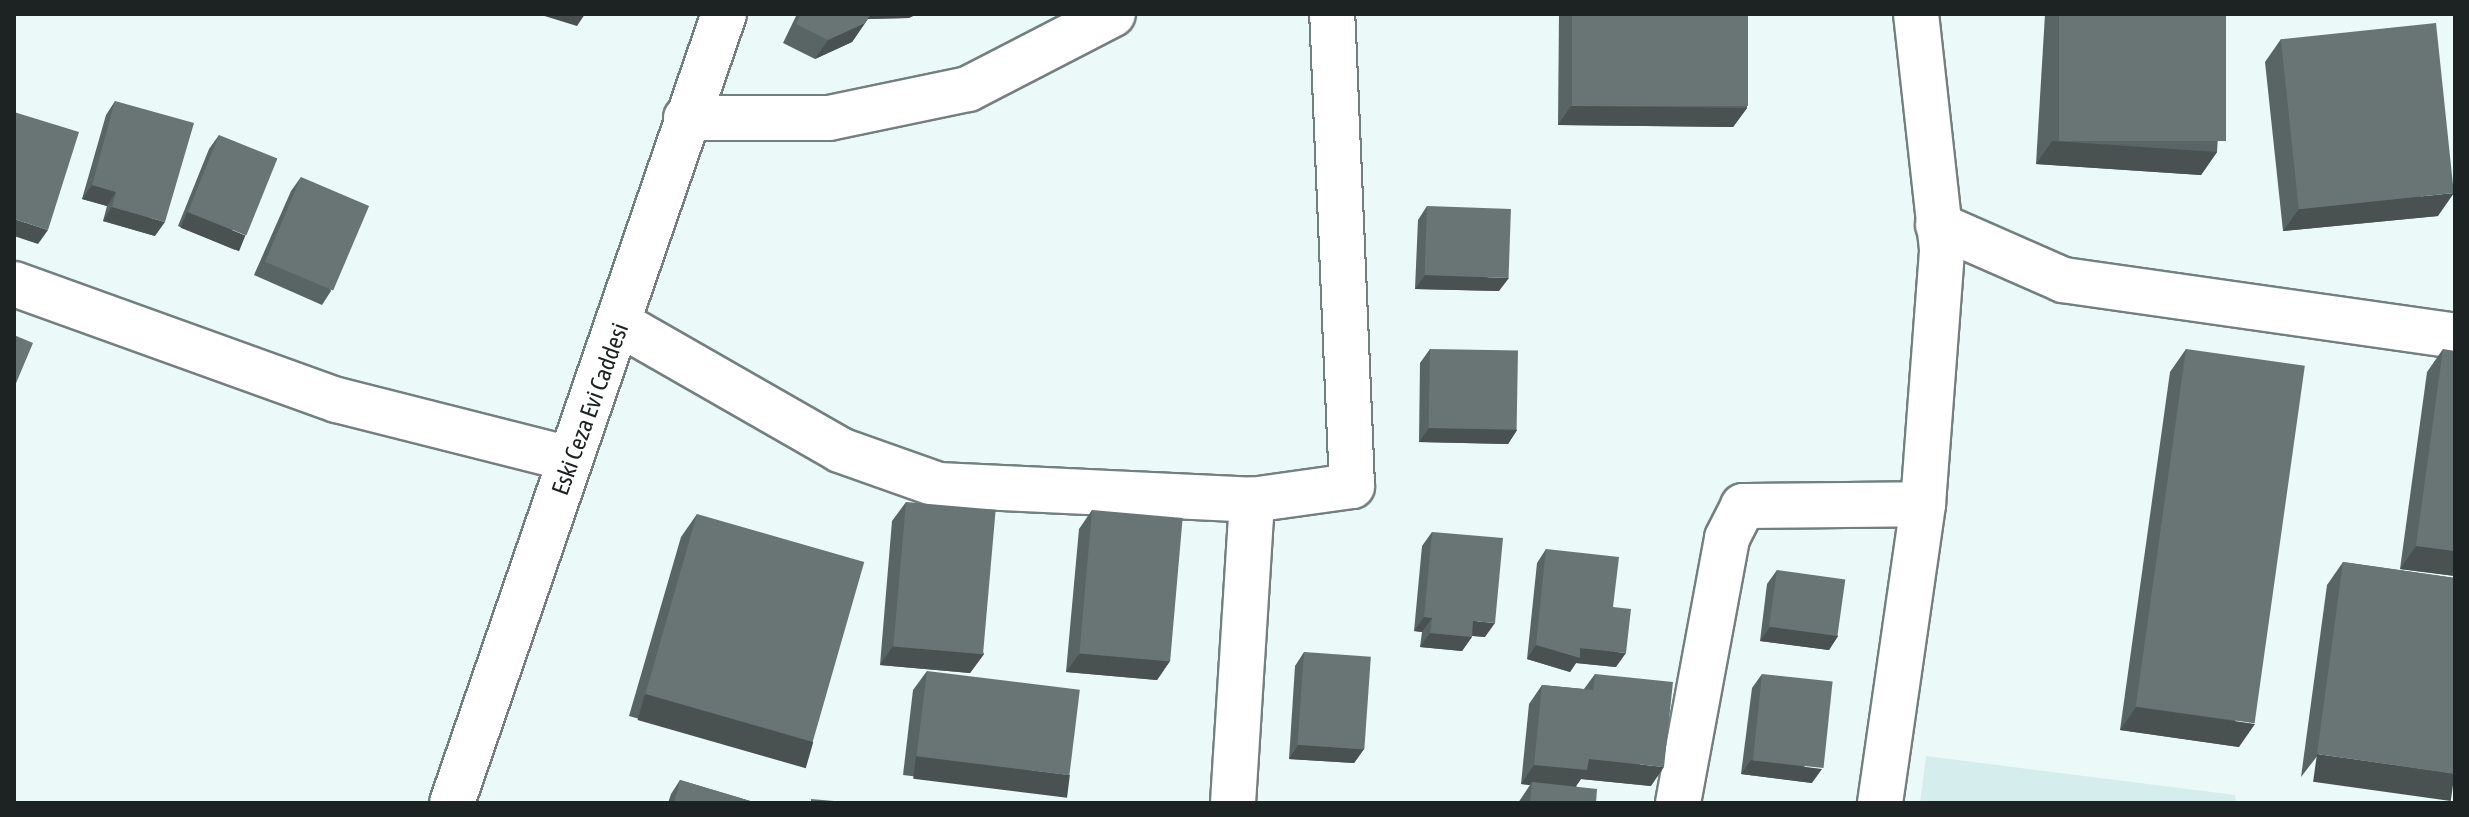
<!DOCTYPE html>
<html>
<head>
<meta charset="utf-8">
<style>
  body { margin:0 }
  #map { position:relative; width:2469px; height:817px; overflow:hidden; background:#ebf9f9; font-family:"Asap Condensed",sans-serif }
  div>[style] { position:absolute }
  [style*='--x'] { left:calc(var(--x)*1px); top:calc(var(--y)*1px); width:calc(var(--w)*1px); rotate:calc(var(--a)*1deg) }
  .built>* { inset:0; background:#d5edec }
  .roads { filter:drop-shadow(2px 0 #73807f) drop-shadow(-2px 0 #73807f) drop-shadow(0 2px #73807f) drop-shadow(0 -2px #73807f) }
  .minor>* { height:44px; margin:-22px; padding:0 22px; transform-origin:22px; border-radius:22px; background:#fff }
  .wall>* { inset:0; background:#596564 }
  .shaded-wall>* { inset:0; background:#495251; transform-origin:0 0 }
  .building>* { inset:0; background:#687574; transform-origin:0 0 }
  span { translate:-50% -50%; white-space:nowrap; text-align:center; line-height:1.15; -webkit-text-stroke:7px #fff; paint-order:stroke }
  .street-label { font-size:24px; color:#1d2222 }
  .frame { position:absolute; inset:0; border:16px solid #1d2222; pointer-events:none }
</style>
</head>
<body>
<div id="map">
  <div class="built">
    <i style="clip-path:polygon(1926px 756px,2235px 795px,2236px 803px,1920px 803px)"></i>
  </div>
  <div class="roads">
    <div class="minor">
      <i style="--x:686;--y:118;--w:143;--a:0"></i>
      <i style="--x:829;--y:118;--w:142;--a:-11.8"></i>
      <i style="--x:968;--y:89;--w:163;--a:-27.3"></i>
      <i style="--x:1938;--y:225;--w:137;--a:23.7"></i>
      <i style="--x:2063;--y:280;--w:396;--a:8.1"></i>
      <i style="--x:14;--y:284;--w:343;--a:19.8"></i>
      <i style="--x:337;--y:400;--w:240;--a:14.2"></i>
      <i style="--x:622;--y:325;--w:251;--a:29.8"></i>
      <i style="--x:840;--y:450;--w:105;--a:19.5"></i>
      <i style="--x:939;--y:485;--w:313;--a:2.7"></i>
      <i style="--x:452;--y:803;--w:835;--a:-70.98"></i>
      <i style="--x:1233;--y:803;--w:304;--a:-86.4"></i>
      <i style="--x:1252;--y:500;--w:101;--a:-8"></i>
      <i style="--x:1352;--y:486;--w:472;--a:-92.4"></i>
      <i style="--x:1678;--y:803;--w:269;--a:-79.5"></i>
      <i style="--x:1727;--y:538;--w:36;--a:-63"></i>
      <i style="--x:1743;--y:506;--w:180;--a:-0.6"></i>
      <i style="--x:1880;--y:803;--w:302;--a:-81.8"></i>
      <i style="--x:1923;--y:504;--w:256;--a:-85.7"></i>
      <i style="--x:1942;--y:249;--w:236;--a:-96.3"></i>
    </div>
  </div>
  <div class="wall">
    <i style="clip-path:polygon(797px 14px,917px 14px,909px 18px,868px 19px,852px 42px,815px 59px,783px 43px)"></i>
    <i style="clip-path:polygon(1559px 14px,1748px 14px,1747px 108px,1733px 127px,1558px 125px)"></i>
    <i style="clip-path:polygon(2045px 14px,2226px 14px,2217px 152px,2201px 175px,2036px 164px)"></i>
    <i style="clip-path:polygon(2281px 39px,2438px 216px,2283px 231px,2265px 62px)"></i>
    <i style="clip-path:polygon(115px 101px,155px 236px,103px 221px,107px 206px,82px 199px,106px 115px)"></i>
    <i style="clip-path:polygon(219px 135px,235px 250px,178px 226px,209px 149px)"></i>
    <i style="clip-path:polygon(301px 177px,331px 291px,322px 305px,254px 275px,291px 191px)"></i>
    <i style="clip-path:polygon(1427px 206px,1499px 291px,1415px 289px,1418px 220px)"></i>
    <i style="clip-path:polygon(1430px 349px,1517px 430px,1508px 444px,1419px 442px,1420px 363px)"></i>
    <i style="clip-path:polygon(2186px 349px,2239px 747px,2120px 730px,2170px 372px)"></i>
    <i style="clip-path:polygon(2443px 349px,2455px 576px,2400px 569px,2427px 372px)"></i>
    <i style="clip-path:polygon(906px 502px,984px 654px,970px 673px,880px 665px,892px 521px)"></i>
    <i style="clip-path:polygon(1092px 510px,1170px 661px,1157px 680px,1066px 672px,1079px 529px)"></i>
    <i style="clip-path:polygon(697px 514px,813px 742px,797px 764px,629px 716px,681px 537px)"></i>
    <i style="clip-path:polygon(1432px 532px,1485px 637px,1472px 636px,1462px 651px,1420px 647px,1422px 632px,1414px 631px,1422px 546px)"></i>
    <i style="clip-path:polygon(1546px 549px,1613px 607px,1616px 667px,1576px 663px,1570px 672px,1527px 659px,1537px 563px)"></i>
    <i style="clip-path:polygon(2343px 562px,2455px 578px,2301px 777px,2327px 585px)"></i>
    <i style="clip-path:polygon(1777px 570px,1838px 636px,1829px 650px,1760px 641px,1767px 584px)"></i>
    <i style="clip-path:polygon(1304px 652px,1364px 749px,1354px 763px,1289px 759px,1295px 666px)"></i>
    <i style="clip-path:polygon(927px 671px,1057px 794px,903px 775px,913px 690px)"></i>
    <i style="clip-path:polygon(1595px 674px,1651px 786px,1581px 779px,1576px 786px,1596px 803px,1518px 803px,1530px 785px,1521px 784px,1529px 704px,1542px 685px,1584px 689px)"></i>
    <i style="clip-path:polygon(1762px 674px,1812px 783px,1741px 774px,1752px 688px)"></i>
    <i style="clip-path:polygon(680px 780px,757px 803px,668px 803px,671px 794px)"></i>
  </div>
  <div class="shaded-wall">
    <i style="clip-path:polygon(538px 14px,585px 14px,577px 26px)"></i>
    <i style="clip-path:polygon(869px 14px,917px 14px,909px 18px,865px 19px)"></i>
    <i style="clip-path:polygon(865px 23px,852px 42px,815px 59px,828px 40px)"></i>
    <i style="clip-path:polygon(1571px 106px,1747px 108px,1733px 127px,1558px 125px)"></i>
    <i style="clip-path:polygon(2052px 141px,2217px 152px,2201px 175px,2036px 164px)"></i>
    <i style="clip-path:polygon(92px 185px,116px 192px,107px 206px,82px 199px)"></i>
    <i style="clip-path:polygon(2454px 193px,2438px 216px,2283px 231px,2299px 209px)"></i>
    <i style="clip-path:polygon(112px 207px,165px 222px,155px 236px,103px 221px)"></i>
    <i style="left:187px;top:212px;width:63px;height:17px;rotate:22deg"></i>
    <i style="clip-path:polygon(14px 219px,48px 230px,38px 244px,14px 236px)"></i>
    <i style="clip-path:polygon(1425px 275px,1509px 278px,1499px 291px,1415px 289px)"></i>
    <i style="clip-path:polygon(1429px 428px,1517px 430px,1508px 444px,1419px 442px)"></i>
    <i style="clip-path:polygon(2416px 546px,2455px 551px,2455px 576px,2400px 569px)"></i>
    <i style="clip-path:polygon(1424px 617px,1432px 618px,1422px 632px,1414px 631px)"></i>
    <i style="clip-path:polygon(1473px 621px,1495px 623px,1485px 637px,1463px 635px)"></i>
    <i style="clip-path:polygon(1770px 627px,1838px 636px,1829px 650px,1760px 641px)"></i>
    <i style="clip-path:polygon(1430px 633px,1472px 637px,1462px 651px,1420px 647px)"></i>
    <i style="clip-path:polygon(1536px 645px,1580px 648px,1626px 653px,1616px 667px,1576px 663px,1570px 672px,1527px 659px)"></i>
    <i style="clip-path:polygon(893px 646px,984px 654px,970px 673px,880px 665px)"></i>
    <i style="clip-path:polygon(1080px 653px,1170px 661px,1157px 680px,1066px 672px)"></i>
    <i style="left:645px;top:694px;width:175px;height:27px;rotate:16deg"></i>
    <i style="clip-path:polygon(2136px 707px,2255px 724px,2239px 747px,2120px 730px)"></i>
    <i style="clip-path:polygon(1298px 745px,1364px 749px,1354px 763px,1289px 759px)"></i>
    <i style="left:2317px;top:754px;width:139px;height:28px;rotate:8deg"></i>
    <i style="left:916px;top:756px;width:155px;height:23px;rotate:7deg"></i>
    <i style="clip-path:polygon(1589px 759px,1664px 767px,1651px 786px,1581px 779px,1574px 789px,1532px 782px,1530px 785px,1521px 784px,1534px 765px)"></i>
    <i style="clip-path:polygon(1751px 760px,1822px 769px,1812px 783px,1741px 774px)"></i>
  </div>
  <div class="building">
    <i style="clip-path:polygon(801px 14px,871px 14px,865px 23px,828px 40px,796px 24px)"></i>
    <i style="left:1572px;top:14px;width:176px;height:92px"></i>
    <i style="left:2059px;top:14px;width:167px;height:127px"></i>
    <i style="left:2436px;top:23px;width:171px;height:156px;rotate:84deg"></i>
    <i style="clip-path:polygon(115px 101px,194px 123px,165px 222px,112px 207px,116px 192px,92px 185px)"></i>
    <i style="clip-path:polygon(14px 112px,79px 132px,48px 230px,14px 219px)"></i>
    <i style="left:219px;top:135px;width:63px;height:83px;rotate:22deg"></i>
    <i style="left:301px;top:177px;width:74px;height:92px;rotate:23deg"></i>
    <i style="left:1427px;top:206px;width:84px;height:69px;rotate:2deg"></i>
    <i style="clip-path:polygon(14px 335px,33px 343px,14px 388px)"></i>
    <i style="left:1430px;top:349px;width:88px;height:79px;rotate:1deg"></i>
    <i style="left:2186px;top:349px;width:120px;height:361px;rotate:8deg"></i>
    <i style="clip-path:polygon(2443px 349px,2455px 351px,2455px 551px,2416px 546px)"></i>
    <i style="left:906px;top:502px;width:90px;height:145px;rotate:5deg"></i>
    <i style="left:1092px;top:510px;width:91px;height:144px;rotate:5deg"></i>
    <i style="left:697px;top:514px;width:174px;height:187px;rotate:16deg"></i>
    <i style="clip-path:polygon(1432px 532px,1503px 538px,1495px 623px,1473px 621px,1472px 637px,1430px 633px,1432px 618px,1424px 617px)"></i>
    <i style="clip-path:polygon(1546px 549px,1619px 557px,1613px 607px,1631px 609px,1626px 653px,1580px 648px,1580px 658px,1536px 645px)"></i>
    <i style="clip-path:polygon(2343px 562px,2455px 578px,2455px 774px,2317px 754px)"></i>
    <i style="left:1777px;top:570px;width:69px;height:57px;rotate:8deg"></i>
    <i style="left:1304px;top:652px;width:67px;height:93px;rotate:4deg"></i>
    <i style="left:927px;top:671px;width:154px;height:86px;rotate:7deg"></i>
    <i style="clip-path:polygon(1595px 674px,1673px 682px,1664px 767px,1589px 759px,1587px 770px,1534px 765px,1542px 685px,1593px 690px)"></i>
    <i style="left:1762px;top:674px;width:71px;height:87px;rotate:6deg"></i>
    <i style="clip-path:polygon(680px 780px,757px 803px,674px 803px)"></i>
    <i style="clip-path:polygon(1532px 782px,1597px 789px,1596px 803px,1530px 803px)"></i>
    <i style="clip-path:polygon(811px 799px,857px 803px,811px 803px)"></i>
  </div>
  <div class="street-label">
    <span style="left:590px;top:409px;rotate:-70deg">Eski Ceza Evi Caddesi</span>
  </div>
  <div class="frame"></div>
</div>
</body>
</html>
